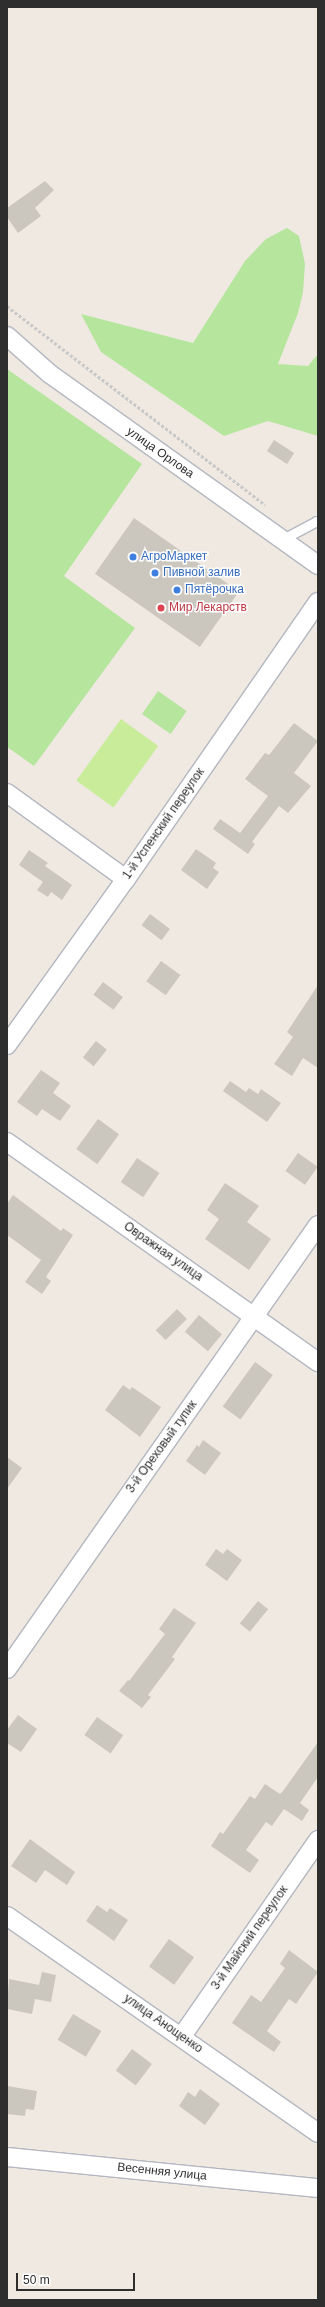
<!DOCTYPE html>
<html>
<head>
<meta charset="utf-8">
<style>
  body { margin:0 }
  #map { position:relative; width:325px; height:2307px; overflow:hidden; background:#efe9e1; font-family:Arial,sans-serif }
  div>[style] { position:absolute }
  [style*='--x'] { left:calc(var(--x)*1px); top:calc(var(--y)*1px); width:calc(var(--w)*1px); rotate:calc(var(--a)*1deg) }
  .green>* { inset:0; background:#b6e59e; transform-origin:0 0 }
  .pitch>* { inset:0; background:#c9ec9a; transform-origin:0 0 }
  .building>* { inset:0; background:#cbc7bf; transform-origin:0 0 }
  .path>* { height:2.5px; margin-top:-1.25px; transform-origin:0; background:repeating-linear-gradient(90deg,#c9c9c9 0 3px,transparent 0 5px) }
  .roads { filter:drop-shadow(1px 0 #b4b7c1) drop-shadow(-1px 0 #b4b7c1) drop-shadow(0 1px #b4b7c1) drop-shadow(0 -1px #b4b7c1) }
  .lane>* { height:9px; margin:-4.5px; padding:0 4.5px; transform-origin:4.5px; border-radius:4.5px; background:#fff }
  .street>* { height:18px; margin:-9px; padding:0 9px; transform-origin:9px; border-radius:9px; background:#fff }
  .dots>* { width:11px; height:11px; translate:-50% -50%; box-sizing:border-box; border:2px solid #fff; border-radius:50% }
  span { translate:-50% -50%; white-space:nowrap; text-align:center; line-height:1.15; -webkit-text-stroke:3px #fff; paint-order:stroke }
  .street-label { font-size:12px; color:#2e2e2e }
  .shop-label { font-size:12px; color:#366cbe }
  .left { translate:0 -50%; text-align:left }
  .health-label { font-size:12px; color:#be3a42 }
  .frame { position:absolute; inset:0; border:8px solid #2e2e2e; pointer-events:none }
  .scale { position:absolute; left:16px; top:2273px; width:119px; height:18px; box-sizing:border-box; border:2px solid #2e2e2e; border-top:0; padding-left:5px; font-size:12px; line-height:14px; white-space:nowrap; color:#2e2e2e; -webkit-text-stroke:3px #fff; paint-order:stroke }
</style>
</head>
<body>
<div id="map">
  <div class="green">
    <i style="clip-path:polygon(287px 228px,299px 236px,305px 264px,303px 292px,298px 313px,278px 364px,308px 366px,318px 354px,318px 436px,268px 421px,224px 436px,101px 352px,81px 314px,193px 343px,245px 261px,266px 239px)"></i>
    <i style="clip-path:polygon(7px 369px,142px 464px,64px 576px,135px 628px,34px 766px,7px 747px)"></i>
    <i style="left:158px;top:691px;width:35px;height:28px;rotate:35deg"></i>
  </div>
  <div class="pitch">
    <i style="left:121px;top:719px;width:46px;height:76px;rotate:36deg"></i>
  </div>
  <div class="building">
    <i style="clip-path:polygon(45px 181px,54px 190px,35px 208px,41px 216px,18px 233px,7px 217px,7px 208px)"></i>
    <i style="left:274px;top:440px;width:24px;height:13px;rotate:33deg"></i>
    <i style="left:134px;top:518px;width:128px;height:68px;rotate:35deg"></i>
    <i style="clip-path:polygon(294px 723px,318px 741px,294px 773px,311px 786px,288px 813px,279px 806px,252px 842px,255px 844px,248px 854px,213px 829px,220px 819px,240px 833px,268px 796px,245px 779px,265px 753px,269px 755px)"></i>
    <i style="clip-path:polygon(196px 849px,216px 863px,213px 868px,219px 872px,207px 889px,181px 870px)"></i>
    <i style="clip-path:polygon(29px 850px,48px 863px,45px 866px,72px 885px,62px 900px,51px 892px,48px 897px,37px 890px,43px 882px,19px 865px)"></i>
    <i style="left:150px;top:914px;width:25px;height:14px;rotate:37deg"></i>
    <i style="left:161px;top:961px;width:24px;height:25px;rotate:36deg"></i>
    <i style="left:103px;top:982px;width:25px;height:16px;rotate:37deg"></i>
    <i style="clip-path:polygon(318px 985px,318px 1068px,303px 1058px,292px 1076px,274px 1064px,293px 1037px,287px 1032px)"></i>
    <i style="left:96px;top:1041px;width:14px;height:21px;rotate:39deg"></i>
    <i style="clip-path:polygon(41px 1070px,60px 1083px,53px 1093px,71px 1106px,60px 1121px,42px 1109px,37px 1116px,17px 1102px)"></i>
    <i style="clip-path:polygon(230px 1081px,246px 1092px,249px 1088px,258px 1094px,261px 1089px,281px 1103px,267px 1122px,223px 1091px)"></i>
    <i style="left:98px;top:1119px;width:26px;height:37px;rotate:36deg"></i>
    <i style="left:298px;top:1153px;width:24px;height:22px;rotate:35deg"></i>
    <i style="left:137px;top:1158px;width:27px;height:29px;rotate:34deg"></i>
    <i style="clip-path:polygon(225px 1183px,259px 1206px,247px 1222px,271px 1239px,249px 1270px,205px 1239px,219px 1219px,207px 1210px)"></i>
    <i style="clip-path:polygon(13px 1195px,61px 1231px,63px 1228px,73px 1235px,46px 1277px,51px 1281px,42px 1294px,25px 1282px,41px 1260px,7px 1235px,7px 1204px)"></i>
    <i style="left:177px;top:1309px;width:14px;height:30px;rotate:45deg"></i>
    <i style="left:199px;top:1315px;width:30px;height:22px;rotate:40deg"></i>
    <i style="left:255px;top:1362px;width:22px;height:55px;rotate:36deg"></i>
    <i style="clip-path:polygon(123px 1385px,130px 1390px,132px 1387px,161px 1407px,140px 1437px,105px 1410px)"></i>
    <i style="clip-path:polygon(203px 1440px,221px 1453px,205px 1475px,186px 1461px,197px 1445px,199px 1447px)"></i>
    <i style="clip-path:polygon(7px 1457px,22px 1468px,7px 1489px)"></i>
    <i style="clip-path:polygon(216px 1549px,223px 1554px,227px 1549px,242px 1560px,227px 1581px,205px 1565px)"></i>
    <i style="left:258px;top:1601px;width:13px;height:29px;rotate:39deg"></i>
    <i style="clip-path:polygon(174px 1608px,196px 1623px,172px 1657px,175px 1659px,148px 1695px,151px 1697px,142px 1708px,119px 1691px,128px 1680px,129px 1681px,165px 1634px,159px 1629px)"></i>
    <i style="clip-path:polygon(18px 1715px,37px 1729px,21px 1752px,7px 1743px,7px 1730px)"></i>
    <i style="left:97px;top:1717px;width:32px;height:22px;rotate:35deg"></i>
    <i style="clip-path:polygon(318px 1742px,318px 1777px,300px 1803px,309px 1810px,302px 1821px,284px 1809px,272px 1826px,266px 1822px,246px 1850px,259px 1860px,250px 1873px,211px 1846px,220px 1832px,223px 1834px,250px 1796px,255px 1799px,265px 1784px,280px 1794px,283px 1791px)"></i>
    <i style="clip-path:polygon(30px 1839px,75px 1872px,67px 1885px,45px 1870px,36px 1883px,11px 1866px)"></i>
    <i style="clip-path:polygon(97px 1905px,107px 1912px,110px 1908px,128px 1920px,114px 1941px,86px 1921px)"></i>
    <i style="left:169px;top:1939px;width:31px;height:34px;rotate:36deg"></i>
    <i style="clip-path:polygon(289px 1950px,318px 1972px,296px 2004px,289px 1999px,267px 2031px,281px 2042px,274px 2052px,232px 2023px,251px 1995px,261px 2002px,285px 1968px,280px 1964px)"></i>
    <i style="clip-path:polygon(42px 1972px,56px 1975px,51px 2002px,35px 1999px,32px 2014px,7px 2009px,9px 1979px,39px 1985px)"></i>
    <i style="left:73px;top:2014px;width:33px;height:30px;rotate:31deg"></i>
    <i style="left:132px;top:2049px;width:25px;height:27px;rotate:37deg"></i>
    <i style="clip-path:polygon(7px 2086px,37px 2091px,34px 2110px,26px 2109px,25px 2116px,7px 2114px)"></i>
    <i style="clip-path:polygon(200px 2089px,220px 2104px,205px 2125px,179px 2106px,188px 2092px,195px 2097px)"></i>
  </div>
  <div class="path">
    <i style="--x:7;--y:306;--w:326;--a:37.6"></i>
  </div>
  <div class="roads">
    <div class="lane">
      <i style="--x:281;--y:540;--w:40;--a:-28"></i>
      <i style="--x:316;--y:521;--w:2;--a:27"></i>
    </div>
    <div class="street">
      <i style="--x:7;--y:336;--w:57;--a:41.5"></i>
      <i style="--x:50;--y:374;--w:329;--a:35.5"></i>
      <i style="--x:7;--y:793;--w:147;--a:35.9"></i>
      <i style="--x:7;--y:1045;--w:204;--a:-54.4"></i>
      <i style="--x:126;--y:879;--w:337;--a:-55.3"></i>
      <i style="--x:7;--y:1142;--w:381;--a:35.3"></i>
      <i style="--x:7;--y:1669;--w:542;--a:-54.99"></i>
      <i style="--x:7;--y:1916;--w:379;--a:34.9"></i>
      <i style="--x:182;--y:2036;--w:239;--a:-55.2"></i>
      <i style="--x:7;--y:2157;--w:313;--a:5.7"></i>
    </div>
  </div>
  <div class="dots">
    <i style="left:133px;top:557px;background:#3f7fe0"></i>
    <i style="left:155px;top:573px;background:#3f7fe0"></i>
    <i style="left:177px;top:590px;background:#3f7fe0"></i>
    <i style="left:161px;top:608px;background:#e0444e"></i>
  </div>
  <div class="street-label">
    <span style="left:160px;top:453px;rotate:35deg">улица Орлова</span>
    <span style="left:164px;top:824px;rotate:-55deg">1-й Успенский переулок</span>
    <span style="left:163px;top:1252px;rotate:35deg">Овражная улица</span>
    <span style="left:162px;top:1447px;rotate:-54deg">3-й Ореховый тупик</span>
    <span style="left:250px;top:1938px;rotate:-55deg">3-й Майский переулок</span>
    <span style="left:163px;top:2024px;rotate:35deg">улица Анощенко</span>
    <span style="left:162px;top:2172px;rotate:6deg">Весенняя улица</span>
  </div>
  <div class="shop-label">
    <span class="left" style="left:141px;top:557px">АгроМаркет</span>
    <span class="left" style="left:163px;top:573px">Пивной залив</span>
    <span class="left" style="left:185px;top:590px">Пятёрочка</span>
  </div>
  <div class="health-label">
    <span class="left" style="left:169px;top:608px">Мир Лекарств</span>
  </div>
  <div class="frame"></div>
  <div class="scale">50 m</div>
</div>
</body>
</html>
